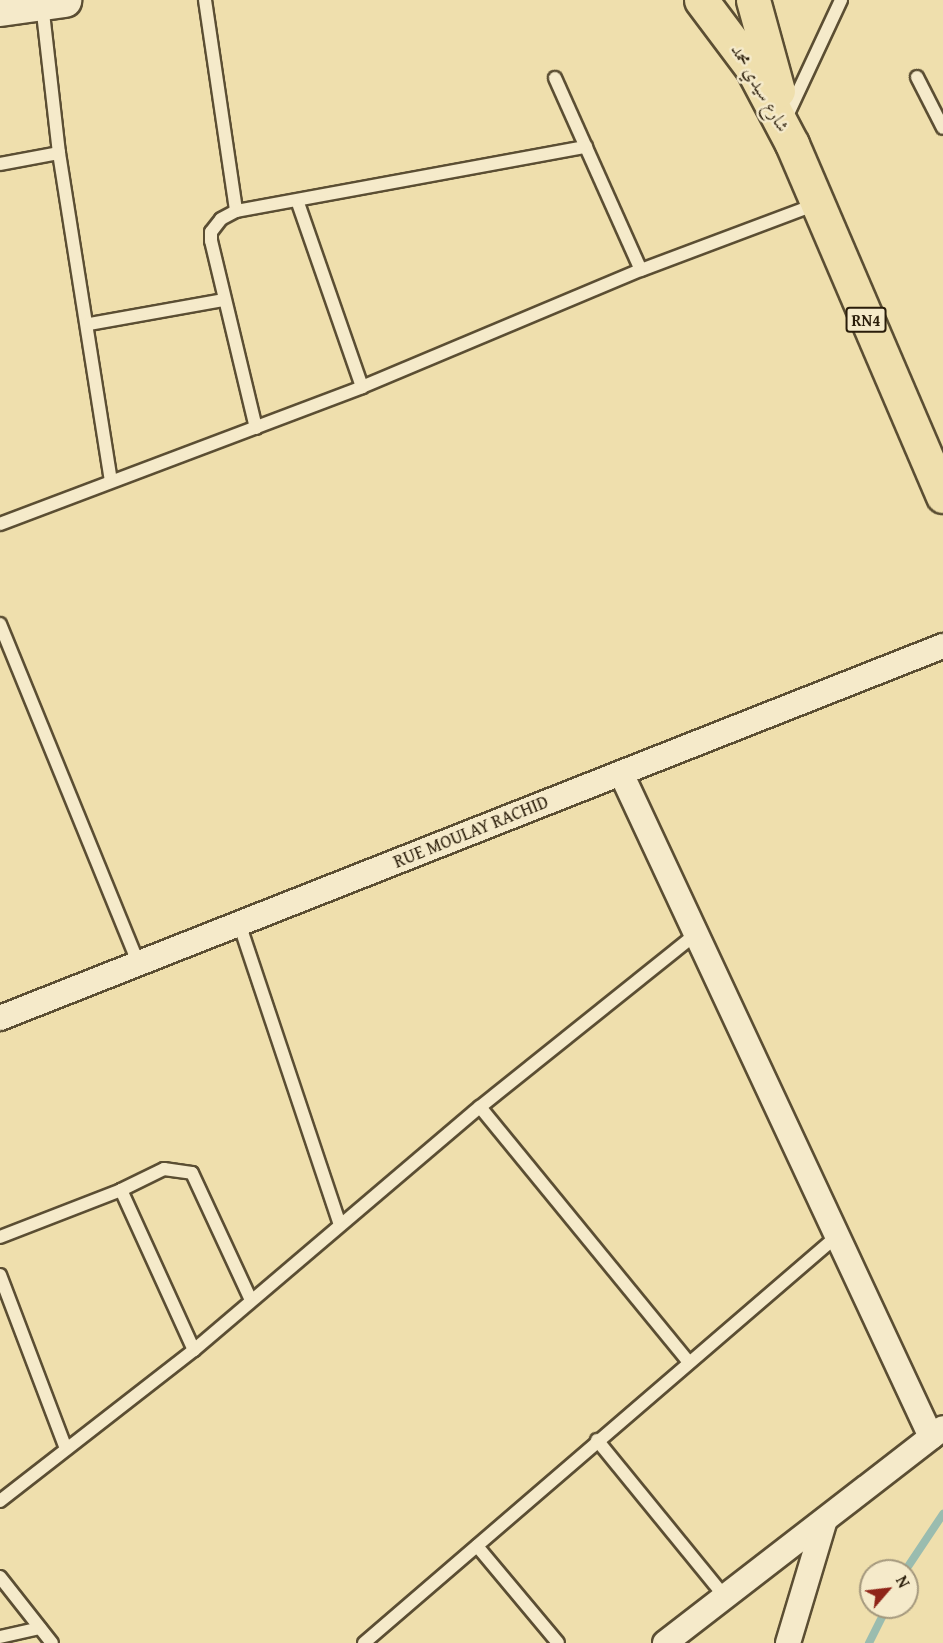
<!DOCTYPE html>
<html>
<head>
<meta charset="utf-8">
<style>
  body { margin:0 }
  #map { position:relative; width:943px; height:1643px; overflow:hidden; background:#efdfad; font-family:"Gentium Book Plus",Amiri,serif }
  div>[style] { position:absolute }
  [style*='--x'] { left:calc(var(--x)*1px); top:calc(var(--y)*1px); width:calc(var(--w)*1px); rotate:calc(var(--a)*1deg) }
  .stream>* { height:8px; margin:-4px; padding:0 4px; transform-origin:4px; border-radius:4px; background:#9abcaf }
  .roads { filter:drop-shadow(2px 0 #5b4e33) drop-shadow(-2px 0 #5b4e33) drop-shadow(0 2px #5b4e33) drop-shadow(0 -2px #5b4e33) }
  .lane>* { height:12px; margin:-6px; padding:0 6px; transform-origin:6px; border-radius:6px; background:#f5eaca }
  .street>* { height:24px; margin:-12px; padding:0 12px; transform-origin:12px; border-radius:12px; background:#f5eaca }
  .secondary>* { height:33px; margin:-16.5px; padding:0 16.5px; transform-origin:16.5px; border-radius:16.5px; background:#f5eaca }
  .primary>* { height:33px; margin:-16.5px; padding:0 16.5px; transform-origin:16.5px; border-radius:16.5px; background:#efdfad }
  span { translate:-50% -50%; white-space:nowrap; text-align:center; line-height:1.15; -webkit-text-stroke:5px #f5eaca; paint-order:stroke }
  .shield-label span { padding:2px 4px; background:#f5eaca; border:2px solid; border-radius:4px; -webkit-text-stroke-width:0 }
  .shield-label { font-size:16px; color:#2a1d0a; font-weight:700 }
  .street-label { font-size:18px; color:#2a1d0a }
  .north { position:absolute; left:859px; top:1559px; width:60px; height:60px; box-sizing:border-box; background:#f5eaca; border:2px solid #a4987d; border-radius:50%; rotate:62deg; font-size:16px; font-weight:700; line-height:24px; text-align:center; color:#2a1d0a }
  .north::after { content:''; display:block; margin:auto; width:21px; height:27px; background:#8f2418; clip-path:polygon(50% 0,100% 100%,50% 72%,0 100%) }
</style>
</head>
<body>
<div id="map">
  <div class="stream">
    <i style="--x:905;--y:1571;--w:69;--a:-56.3"></i>
    <i style="--x:869;--y:1643;--w:40;--a:-63.4"></i>
  </div>
  <div class="roads">
    <div class="lane">
      <i style="--x:205;--y:0;--w:213;--a:81.6"></i>
      <i style="--x:42;--y:4;--w:150;--a:83.5"></i>
      <i style="--x:59;--y:153;--w:332;--a:81"></i>
      <i style="--x:917;--y:77;--w:57;--a:63"></i>
      <i style="--x:555;--y:78;--w:210;--a:65.9"></i>
      <i style="--x:786;--y:118;--w:130;--a:-65"></i>
      <i style="--x:0;--y:164;--w:60;--a:-10.6"></i>
      <i style="--x:298;--y:203;--w:195;--a:70.8"></i>
      <i style="--x:89;--y:324;--w:137;--a:-10.1"></i>
      <i style="--x:256;--y:428;--w:192;--a:-103.5"></i>
      <i style="--x:211;--y:241;--w:9;--a:-90"></i>
      <i style="--x:211;--y:232;--w:16;--a:-52"></i>
      <i style="--x:221;--y:219;--w:17;--a:-28"></i>
      <i style="--x:236;--y:211;--w:356;--a:-10.4"></i>
      <i style="--x:0;--y:524;--w:387;--a:-20.7"></i>
      <i style="--x:362;--y:387;--w:303;--a:-22.8"></i>
      <i style="--x:641;--y:270;--w:188;--a:-20.6"></i>
      <i style="--x:0;--y:624;--w:366;--a:67.8"></i>
      <i style="--x:239;--y:923;--w:317;--a:71.5"></i>
      <i style="--x:480;--y:1107;--w:328;--a:50.7"></i>
      <i style="--x:121;--y:1190;--w:48;--a:-26"></i>
      <i style="--x:164;--y:1169;--w:28;--a:8"></i>
      <i style="--x:192;--y:1173;--w:140;--a:65.1"></i>
      <i style="--x:0;--y:1237;--w:130;--a:-21.2"></i>
      <i style="--x:121;--y:1190;--w:176;--a:65.5"></i>
      <i style="--x:0;--y:1275;--w:186;--a:69.2"></i>
      <i style="--x:597;--y:1440;--w:204;--a:50.8"></i>
      <i style="--x:0;--y:1501;--w:246;--a:-37.9"></i>
      <i style="--x:194;--y:1350;--w:375;--a:-40.4"></i>
      <i style="--x:480;--y:1107;--w:277;--a:-38.7"></i>
      <i style="--x:477;--y:1546;--w:126;--a:50.1"></i>
      <i style="--x:0;--y:1577;--w:84;--a:51.8"></i>
      <i style="--x:0;--y:1637;--w:41;--a:-12.7"></i>
      <i style="--x:364;--y:1643;--w:624;--a:-40.71"></i>
    </div>
    <div class="street">
      <i style="--x:621;--y:773;--w:733;--a:64.97"></i>
      <i style="--x:0;--y:1018;--w:1014;--a:-21.53"></i>
      <i style="--x:665;--y:1643;--w:351;--a:-37.7"></i>
      <i style="--x:788;--y:1643;--w:128;--a:-73.3"></i>
    </div>
    <div class="secondary">
      <i style="--x:0;--y:9;--w:65;--a:-8"></i>
    </div>
    <div class="primary">
      <i style="--x:701;--y:0;--w:85;--a:53.1"></i>
      <i style="--x:752;--y:68;--w:86;--a:62.2"></i>
      <i style="--x:792;--y:144;--w:383;--a:66.8"></i>
      <i style="--x:753;--y:0;--w:94;--a:74.6"></i>
    </div>
  </div>
  <div class="shield-label">
    <span style="left:866px;top:320px">RN4</span>
  </div>
  <div class="street-label">
    <span style="left:760px;top:88px;rotate:60deg">شارع سيدي محمد</span>
    <span style="left:471px;top:832px;rotate:-22deg">RUE MOULAY RACHID</span>
  </div>
  <div class="north">N</div>
</div>
</body>
</html>
